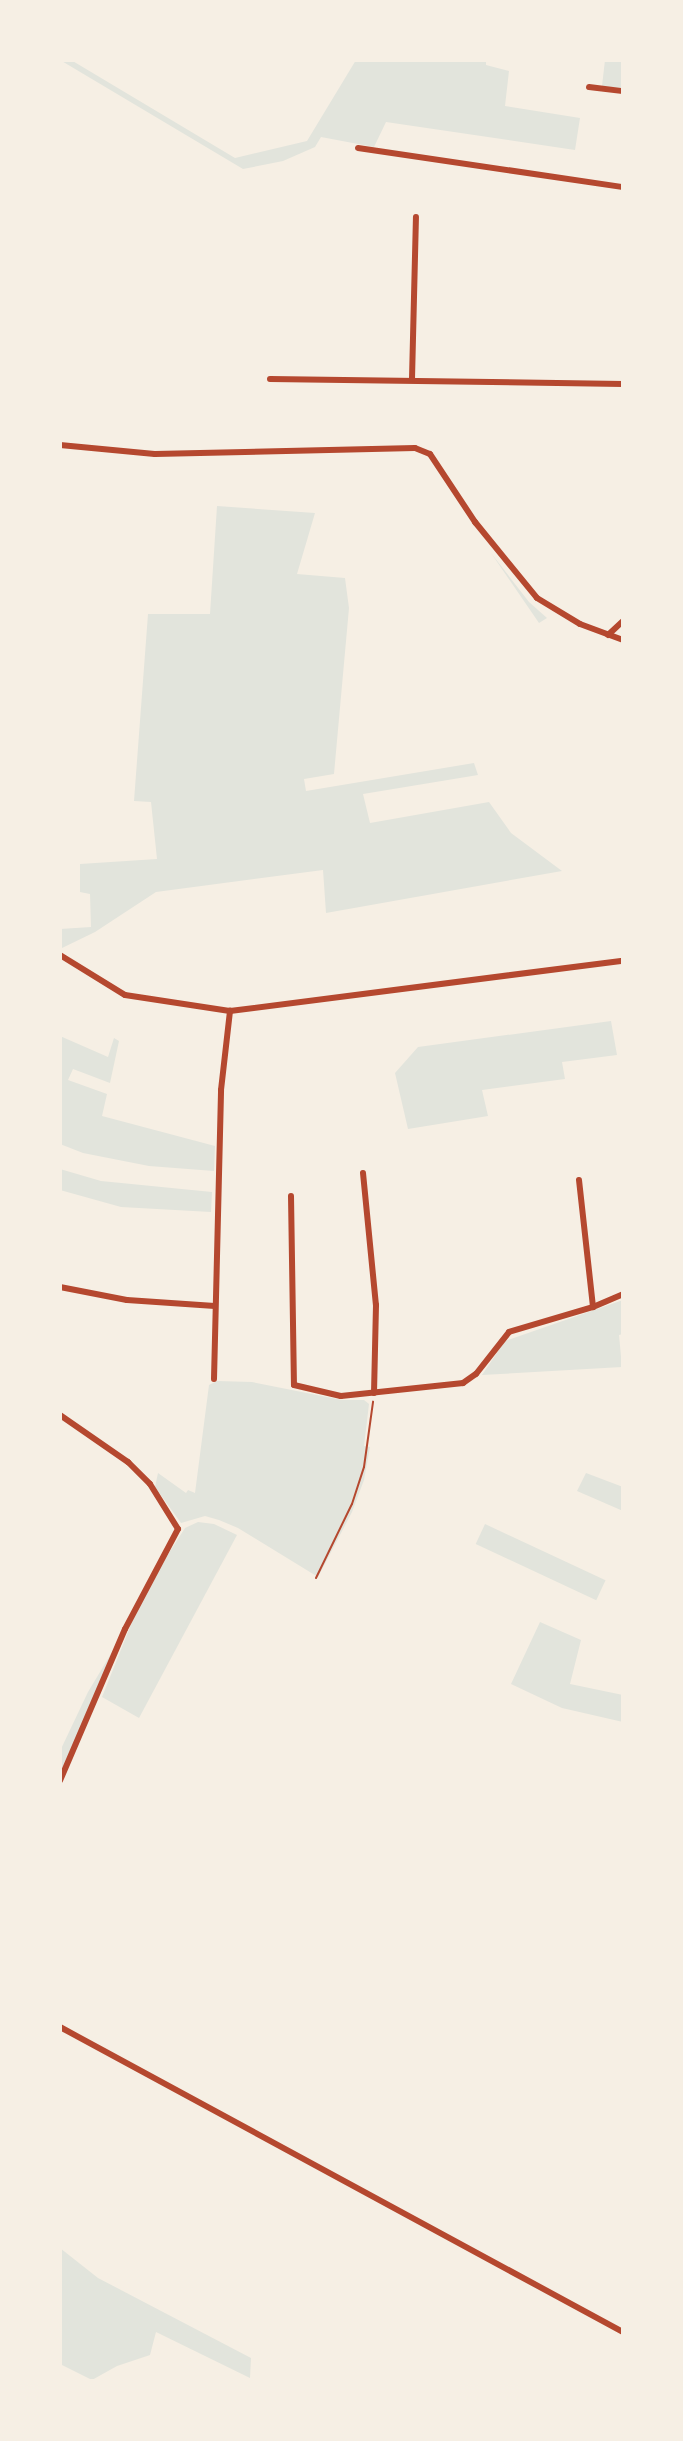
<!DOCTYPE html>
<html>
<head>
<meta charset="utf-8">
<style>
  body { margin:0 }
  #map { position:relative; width:683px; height:2441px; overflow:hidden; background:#f6efe4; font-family:Inter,sans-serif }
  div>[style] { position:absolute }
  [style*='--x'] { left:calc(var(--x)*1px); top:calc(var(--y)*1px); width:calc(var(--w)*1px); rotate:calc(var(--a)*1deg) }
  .green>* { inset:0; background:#e2e4dc; transform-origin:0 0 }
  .path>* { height:2px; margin:-1px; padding:0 1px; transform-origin:1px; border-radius:1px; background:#b5482f }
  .minor>* { height:6px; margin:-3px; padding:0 3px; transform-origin:3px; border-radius:3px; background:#b5482f }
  span { translate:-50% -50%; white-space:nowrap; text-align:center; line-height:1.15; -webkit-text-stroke:8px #f6efe4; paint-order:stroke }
  .frame { position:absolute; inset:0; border:62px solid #f6efe4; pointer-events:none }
</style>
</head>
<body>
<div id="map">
  <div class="green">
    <i style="clip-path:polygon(60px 60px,71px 60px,235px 158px,307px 141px,356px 60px,486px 60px,486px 65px,509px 71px,505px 106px,580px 118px,575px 150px,386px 122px,374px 147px,321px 137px,315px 147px,283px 161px,243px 169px)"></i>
    <i style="clip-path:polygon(605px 60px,623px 60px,623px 89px,602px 86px)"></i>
    <i style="clip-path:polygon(217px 506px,315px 513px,297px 574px,345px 578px,349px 608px,334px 774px,304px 779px,306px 791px,474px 763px,478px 775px,363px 794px,370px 823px,489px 802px,511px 833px,562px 871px,326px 913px,323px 870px,156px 892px,95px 932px,60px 949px,60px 929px,91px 927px,90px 894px,80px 892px,80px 864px,157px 859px,151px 802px,134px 801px,148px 614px,210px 614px)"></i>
    <i style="clip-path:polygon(491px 553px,529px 602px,547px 618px,539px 623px)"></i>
    <i style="clip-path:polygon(611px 1021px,617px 1055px,562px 1062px,565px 1079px,482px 1090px,488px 1116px,408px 1129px,395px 1073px,418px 1047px)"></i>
    <i style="clip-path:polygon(60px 1036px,108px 1057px,114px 1038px,119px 1041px,110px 1083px,73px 1069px,68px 1080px,107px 1094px,102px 1116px,215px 1146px,214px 1171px,149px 1166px,83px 1153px,60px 1144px)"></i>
    <i style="clip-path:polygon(60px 1169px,101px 1181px,212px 1192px,211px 1212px,121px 1207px,60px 1190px)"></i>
    <i style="clip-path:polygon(623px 1300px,623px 1334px,619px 1335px,622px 1367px,482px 1375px,505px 1341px)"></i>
    <i style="clip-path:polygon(217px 1381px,252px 1382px,342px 1400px,364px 1400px,369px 1404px,364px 1446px,370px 1447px,364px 1480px,352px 1512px,318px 1577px,238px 1528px,219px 1520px,205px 1516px,181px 1523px,155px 1487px,158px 1473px,186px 1493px,188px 1490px,195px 1493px,209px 1385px)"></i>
    <i style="clip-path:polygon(586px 1473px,623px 1487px,623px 1511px,577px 1491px)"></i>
    <i style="clip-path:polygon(198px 1522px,214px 1524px,237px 1535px,139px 1718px,102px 1697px,134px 1617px,158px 1570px,185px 1528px)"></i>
    <i style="left:485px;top:1524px;width:133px;height:22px;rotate:25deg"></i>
    <i style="clip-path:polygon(540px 1622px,581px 1640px,570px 1684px,623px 1695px,623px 1722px,562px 1708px,511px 1684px)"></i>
    <i style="clip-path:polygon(118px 1642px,60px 1774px,60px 1751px,88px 1692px)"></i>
    <i style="clip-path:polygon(60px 2248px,98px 2278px,251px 2358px,250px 2378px,156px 2332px,150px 2355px,117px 2366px,92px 2380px,60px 2364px)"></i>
  </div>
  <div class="path">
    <i style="--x:316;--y:1578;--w:82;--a:-64.1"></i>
    <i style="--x:352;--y:1504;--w:39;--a:-72"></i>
    <i style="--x:364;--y:1467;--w:66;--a:-82.1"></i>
  </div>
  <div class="minor">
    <i style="--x:589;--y:87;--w:34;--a:7"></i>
    <i style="--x:358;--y:148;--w:268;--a:8.4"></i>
    <i style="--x:270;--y:379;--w:353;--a:0.8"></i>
    <i style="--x:412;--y:379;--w:162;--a:-88.6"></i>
    <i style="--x:60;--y:445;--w:95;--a:5.4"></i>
    <i style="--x:155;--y:454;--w:260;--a:-1.3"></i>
    <i style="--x:415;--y:448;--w:16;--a:22"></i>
    <i style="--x:430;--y:454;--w:82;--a:56.5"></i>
    <i style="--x:475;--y:522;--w:98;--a:50.8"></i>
    <i style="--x:537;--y:598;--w:50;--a:31.2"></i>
    <i style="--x:580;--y:624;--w:46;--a:20.4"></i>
    <i style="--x:608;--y:635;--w:21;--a:-43"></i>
    <i style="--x:60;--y:955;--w:76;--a:31.6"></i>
    <i style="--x:125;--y:995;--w:106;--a:8.7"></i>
    <i style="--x:230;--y:1011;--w:396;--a:-7.3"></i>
    <i style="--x:363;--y:1173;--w:133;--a:84.4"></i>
    <i style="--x:376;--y:1305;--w:88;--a:91.3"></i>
    <i style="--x:579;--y:1180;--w:128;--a:83.7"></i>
    <i style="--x:291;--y:1196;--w:189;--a:89.1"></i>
    <i style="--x:294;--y:1385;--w:48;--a:13.2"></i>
    <i style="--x:341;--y:1396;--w:123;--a:-6.1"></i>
    <i style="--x:463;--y:1383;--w:16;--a:-35"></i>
    <i style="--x:476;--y:1374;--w:53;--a:-51.8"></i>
    <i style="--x:509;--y:1332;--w:88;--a:-16.6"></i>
    <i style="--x:593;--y:1307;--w:33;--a:-23"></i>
    <i style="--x:60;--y:1287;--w:68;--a:11"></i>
    <i style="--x:127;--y:1300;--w:88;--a:3.9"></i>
    <i style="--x:214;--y:1379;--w:289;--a:-88.6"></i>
    <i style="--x:221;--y:1090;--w:80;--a:-83.5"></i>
    <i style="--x:60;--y:1415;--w:83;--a:34.7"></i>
    <i style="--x:128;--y:1462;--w:31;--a:45"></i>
    <i style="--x:150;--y:1484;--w:53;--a:58.1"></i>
    <i style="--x:178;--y:1529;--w:113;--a:117.9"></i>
    <i style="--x:125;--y:1629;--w:165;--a:113.2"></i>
    <i style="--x:60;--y:2027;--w:640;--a:28.45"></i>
  </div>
  <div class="frame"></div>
</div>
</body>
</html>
